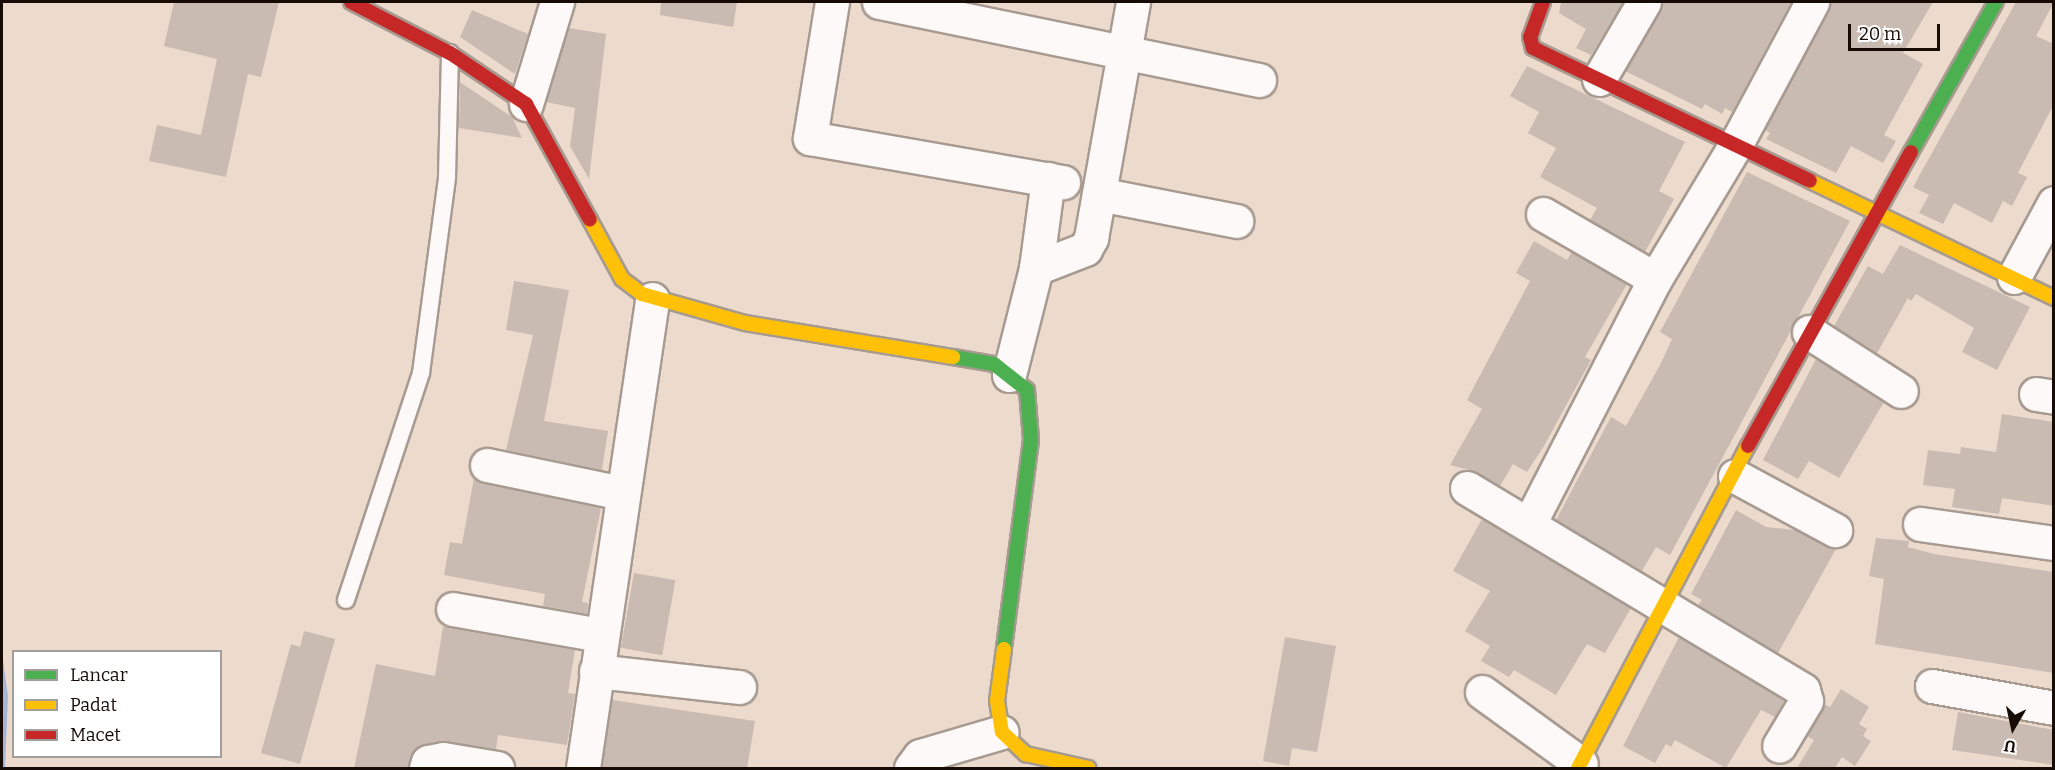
<!DOCTYPE html>
<html>
<head>
<meta charset="utf-8">
<style>
  body { margin:0 }
  #map { position:relative; width:2055px; height:770px; overflow:hidden; background:#ecdacd; font-family:Bitter,serif }
  div>[style] { position:absolute }
  [style*='--x'] { left:calc(var(--x)*1px); top:calc(var(--y)*1px); width:calc(var(--w)*1px); rotate:calc(var(--a)*1deg) }
  .water>* { inset:0; background:#a6b5d5 }
  .building>* { inset:0; background:#c9bbb1; transform-origin:0 0 }
  .roads { filter:drop-shadow(2px 0 #a79a90) drop-shadow(-2px 0 #a79a90) drop-shadow(0 2px #a79a90) drop-shadow(0 -2px #a79a90) }
  .lane>* { height:16px; margin:-8px; padding:0 8px; transform-origin:8px; border-radius:8px; background:#fcf9f8 }
  .street>* { height:33px; margin:-16.5px; padding:0 16.5px; transform-origin:16.5px; border-radius:16.5px; background:#fcf9f8 }
  .fast>* { height:14px; margin:-7px; padding:0 7px; transform-origin:7px; border-radius:7px; background:#4caf50 }
  .slow>* { height:14px; margin:-7px; padding:0 7px; transform-origin:7px; border-radius:7px; background:#ffc107 }
  .jam>* { height:14px; margin:-7px; padding:0 7px; transform-origin:7px; border-radius:7px; background:#c62828 }
  span { translate:-50% -50%; white-space:nowrap; text-align:center; line-height:1.15; -webkit-text-stroke:4.5px #fff; paint-order:stroke }
  .frame { position:absolute; inset:0; border:3px solid #170c05; pointer-events:none }
  .legend { position:absolute; left:12px; top:650px; width:210px; height:108px; box-sizing:border-box; background:#fff; border:2px solid #a29e9b; margin:0; padding:8px 10px; list-style:none; font-size:18px; color:#170c05 }
  .legend li { display:flex; align-items:center; gap:12px; height:30px }
  .legend b { width:30px; border:2px solid #a29e9b }
  .north { position:absolute; left:1983px; top:698px; width:60px; height:60px; -webkit-text-stroke:4px #fff; paint-order:stroke; rotate:189deg; font-size:16px; font-weight:700; line-height:24px; text-align:center; color:#170c05 }
  .north::after { content:''; display:block; margin:auto; width:21px; height:27px; background:#170c05; clip-path:polygon(50% 0,100% 100%,50% 72%,0 100%) }
  .scale { position:absolute; left:1848px; top:24px; width:92px; height:27px; box-sizing:border-box; border:3px solid #170c05; border-top:0; padding-left:8px; font-size:18px; line-height:21px; white-space:nowrap; color:#170c05; -webkit-text-stroke:4px #fff; paint-order:stroke }
</style>
</head>
<body>
<div id="map">
  <div class="water">
    <i style="clip-path:polygon(2px 653px,8px 696px,5px 768px,2px 768px)"></i>
  </div>
  <div class="building">
    <i style="clip-path:polygon(174px 2px,279px 2px,261px 77px,248px 74px,226px 177px,149px 161px,157px 125px,201px 135px,217px 59px,164px 46px)"></i>
    <i style="clip-path:polygon(661px 2px,737px 2px,733px 27px,660px 15px)"></i>
    <i style="clip-path:polygon(1561px 2px,1623px 2px,1591px 55px,1576px 48px,1586px 29px,1559px 13px)"></i>
    <i style="clip-path:polygon(1663px 2px,1791px 2px,1732px 112px,1725px 108px,1722px 114px,1705px 104px,1702px 109px,1625px 71px)"></i>
    <i style="clip-path:polygon(1831px 2px,1933px 2px,1903px 53px,1923px 64px,1884px 135px,1896px 141px,1883px 163px,1851px 146px,1836px 173px,1766px 139px,1770px 133px,1765px 130px)"></i>
    <i style="clip-path:polygon(2016px 2px,2054px 2px,2036px 36px,2054px 44px,2054px 104px,2018px 173px,2027px 177px,2012px 206px,2003px 201px,1992px 223px,1954px 203px,1943px 224px,1919px 213px,1929px 195px,1913px 187px)"></i>
    <i style="clip-path:polygon(472px 10px,528px 34px,515px 74px,460px 37px)"></i>
    <i style="clip-path:polygon(569px 28px,606px 34px,589px 179px,570px 146px,575px 108px,546px 102px)"></i>
    <i style="clip-path:polygon(1527px 66px,1685px 142px,1659px 191px,1674px 199px,1645px 252px,1590px 220px,1597px 208px,1540px 177px,1556px 148px,1528px 133px,1539px 112px,1510px 96px)"></i>
    <i style="clip-path:polygon(460px 82px,512px 117px,522px 138px,459px 128px)"></i>
    <i style="clip-path:polygon(1747px 172px,1850px 221px,1670px 555px,1656px 547px,1642px 571px,1556px 520px,1611px 417px,1626px 426px,1660px 365px,1672px 339px,1660px 332px)"></i>
    <i style="clip-path:polygon(1534px 241px,1567px 260px,1572px 252px,1627px 284px,1585px 357px,1591px 360px,1544px 446px,1527px 472px,1513px 464px,1500px 486px,1476px 472px,1450px 465px,1482px 409px,1467px 400px,1530px 281px,1516px 273px)"></i>
    <i style="clip-path:polygon(1900px 245px,2030px 307px,1997px 370px,1962px 352px,1974px 328px,1916px 294px,1911px 301px,1908px 298px,1877px 353px,1834px 326px,1868px 266px,1883px 274px)"></i>
    <i style="clip-path:polygon(514px 281px,569px 290px,544px 421px,608px 431px,602px 470px,506px 450px,533px 335px,506px 330px)"></i>
    <i style="clip-path:polygon(1816px 359px,1884px 402px,1839px 478px,1809px 461px,1798px 479px,1763px 460px)"></i>
    <i style="clip-path:polygon(2002px 414px,2054px 422px,2054px 506px,2002px 498px,1999px 514px,1952px 507px,1955px 489px,1923px 485px,1928px 450px,1960px 454px,1961px 447px,1996px 452px)"></i>
    <i style="clip-path:polygon(474px 478px,601px 508px,582px 602px,588px 603px,587px 614px,543px 606px,545px 594px,444px 575px,450px 542px,462px 544px)"></i>
    <i style="clip-path:polygon(1736px 510px,1766px 527px,1796px 530px,1836px 549px,1778px 653px,1698px 605px,1702px 600px,1691px 594px)"></i>
    <i style="clip-path:polygon(1482px 519px,1631px 608px,1605px 653px,1587px 644px,1556px 695px,1514px 670px,1509px 677px,1481px 661px,1490px 646px,1465px 631px,1490px 591px,1453px 571px)"></i>
    <i style="clip-path:polygon(1876px 538px,1909px 541px,1908px 547px,1934px 554px,2054px 572px,2054px 673px,1875px 644px,1884px 579px,1869px 576px)"></i>
    <i style="left:634px;top:573px;width:42px;height:76px;rotate:10deg"></i>
    <i style="clip-path:polygon(443px 627px,575px 650px,568px 693px,575px 694px,567px 745px,498px 735px,496px 749px,440px 741px,416px 748px,408px 768px,354px 768px,376px 664px,435px 676px)"></i>
    <i style="clip-path:polygon(304px 631px,335px 639px,300px 764px,261px 753px,291px 644px,300px 647px)"></i>
    <i style="clip-path:polygon(1285px 637px,1336px 646px,1317px 752px,1292px 748px,1289px 766px,1263px 761px)"></i>
    <i style="clip-path:polygon(1679px 637px,1784px 701px,1775px 717px,1761px 710px,1726px 768px,1675px 740px,1671px 747px,1666px 744px,1655px 763px,1623px 746px)"></i>
    <i style="clip-path:polygon(1841px 689px,1869px 707px,1859px 724px,1867px 729px,1863px 736px,1871px 741px,1855px 766px,1842px 757px,1835px 768px,1797px 768px,1814px 740px,1807px 736px,1824px 704px,1830px 707px)"></i>
    <i style="clip-path:polygon(612px 700px,755px 721px,747px 768px,602px 768px)"></i>
    <i style="clip-path:polygon(1958px 712px,2054px 730px,2054px 765px,1952px 750px)"></i>
  </div>
  <div class="roads">
    <div class="lane">
      <i style="--x:346;--y:600;--w:239;--a:-71.7"></i>
      <i style="--x:421;--y:373;--w:198;--a:-82.4"></i>
      <i style="--x:447;--y:177;--w:124;--a:-88.6"></i>
    </div>
    <div class="street">
      <i style="--x:832;--y:2;--w:138;--a:99.2"></i>
      <i style="--x:810;--y:138;--w:257;--a:9.9"></i>
      <i style="--x:879;--y:2;--w:388;--a:11.6"></i>
      <i style="--x:1599;--y:79;--w:89;--a:-59.7"></i>
      <i style="--x:526;--y:104;--w:107;--a:-73.1"></i>
      <i style="--x:1099;--y:194;--w:140;--a:11.1"></i>
      <i style="--x:1543;--y:214;--w:129;--a:30.1"></i>
      <i style="--x:1036;--y:268;--w:90;--a:-82.3"></i>
      <i style="--x:2014;--y:277;--w:84;--a:-61.6"></i>
      <i style="--x:1809;--y:332;--w:109;--a:32.7"></i>
      <i style="--x:1009;--y:375;--w:110;--a:-75.8"></i>
      <i style="--x:1036;--y:268;--w:53;--a:-21.2"></i>
      <i style="--x:1085;--y:249;--w:13;--a:-61"></i>
      <i style="--x:1091;--y:238;--w:240;--a:-79.9"></i>
      <i style="--x:2036;--y:394;--w:18;--a:9"></i>
      <i style="--x:487;--y:465;--w:138;--a:11.7"></i>
      <i style="--x:1735;--y:476;--w:114;--a:28.4"></i>
      <i style="--x:1467;--y:488;--w:392;--a:31"></i>
      <i style="--x:1803;--y:690;--w:11;--a:75"></i>
      <i style="--x:1806;--y:701;--w:52;--a:121"></i>
      <i style="--x:1529;--y:524;--w:276;--a:-62.8"></i>
      <i style="--x:1655;--y:279;--w:157;--a:-59"></i>
      <i style="--x:1736;--y:144;--w:161;--a:-61.8"></i>
      <i style="--x:1920;--y:524;--w:135;--a:8.1"></i>
      <i style="--x:453;--y:609;--w:149;--a:10"></i>
      <i style="--x:596;--y:671;--w:144;--a:6.4"></i>
      <i style="--x:1932;--y:686;--w:124;--a:10.2"></i>
      <i style="--x:1482;--y:692;--w:122;--a:36"></i>
      <i style="--x:426;--y:768;--w:6;--a:-72"></i>
      <i style="--x:428;--y:762;--w:15;--a:-11"></i>
      <i style="--x:443;--y:759;--w:55;--a:9.5"></i>
      <i style="--x:583;--y:768;--w:474;--a:-81.6"></i>
      <i style="--x:911;--y:768;--w:15;--a:-53"></i>
      <i style="--x:920;--y:756;--w:85;--a:-16.3"></i>
    </div>
    <div class="fast">
      <i style="--x:1911;--y:152;--w:172;--a:-60.5"></i>
      <i style="--x:953;--y:357;--w:42;--a:9.7"></i>
      <i style="--x:994;--y:364;--w:42;--a:38.2"></i>
      <i style="--x:1027;--y:390;--w:50;--a:85.4"></i>
      <i style="--x:1031;--y:440;--w:211;--a:97.4"></i>
    </div>
    <div class="slow">
      <i style="--x:1810;--y:181;--w:271;--a:25.6"></i>
      <i style="--x:590;--y:220;--w:67;--a:61.5"></i>
      <i style="--x:622;--y:279;--w:25;--a:37"></i>
      <i style="--x:642;--y:294;--w:107;--a:15.7"></i>
      <i style="--x:745;--y:323;--w:211;--a:9.3"></i>
      <i style="--x:1004;--y:649;--w:52;--a:97.7"></i>
      <i style="--x:997;--y:701;--w:31;--a:81"></i>
      <i style="--x:1002;--y:732;--w:33;--a:43"></i>
      <i style="--x:1026;--y:754;--w:64;--a:12.7"></i>
      <i style="--x:1578;--y:768;--w:364;--a:-62.2"></i>
    </div>
    <div class="jam">
      <i style="--x:351;--y:2;--w:111;--a:27.3"></i>
      <i style="--x:450;--y:53;--w:92;--a:33.9"></i>
      <i style="--x:526;--y:104;--w:132;--a:61.1"></i>
      <i style="--x:1543;--y:2;--w:37;--a:110"></i>
      <i style="--x:1530;--y:37;--w:11;--a:75"></i>
      <i style="--x:1533;--y:48;--w:307;--a:25.6"></i>
      <i style="--x:1748;--y:446;--w:336;--a:-61"></i>
    </div>
  </div>
  <div class="frame"></div>
  <ul class="legend">
  <li><b style="height:8px;background:#4caf50"></b>Lancar</li>
  <li><b style="height:8px;background:#ffc107"></b>Padat</li>
  <li><b style="height:8px;background:#c62828"></b>Macet</li>
  </ul>
  <div class="north">U</div>
  <div class="scale">20 m</div>
</div>
</body>
</html>
